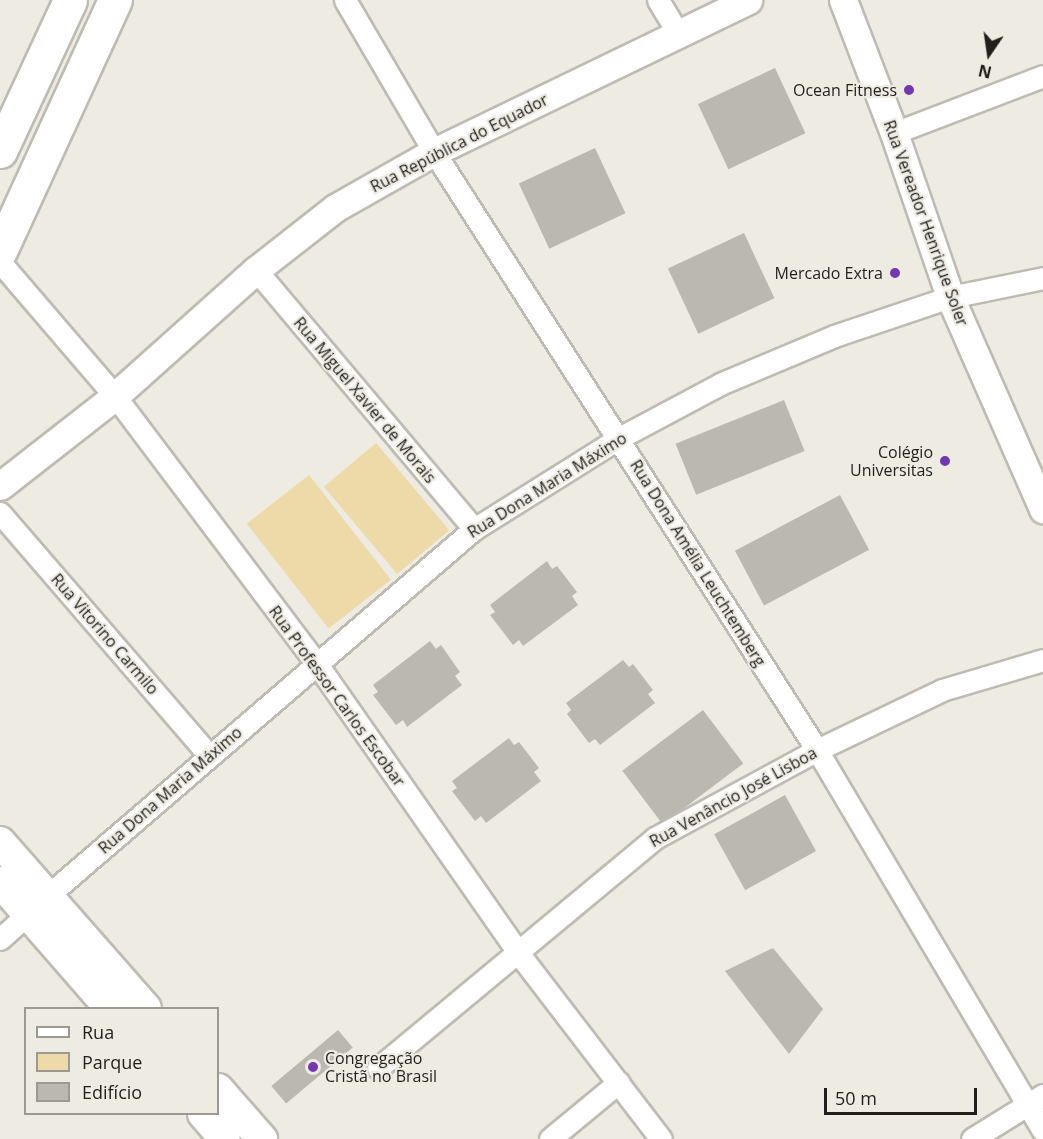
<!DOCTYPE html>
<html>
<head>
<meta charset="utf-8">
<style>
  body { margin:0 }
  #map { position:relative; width:1043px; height:1139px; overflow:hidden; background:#eeebe3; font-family:"Open Sans",sans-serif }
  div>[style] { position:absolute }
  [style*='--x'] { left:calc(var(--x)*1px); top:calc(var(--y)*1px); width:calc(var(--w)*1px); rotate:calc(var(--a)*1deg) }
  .green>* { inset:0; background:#eedaa8; transform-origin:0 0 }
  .building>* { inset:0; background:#bbb8b0; transform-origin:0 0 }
  .roads { filter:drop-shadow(2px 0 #bebbb3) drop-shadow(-2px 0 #bebbb3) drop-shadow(0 2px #bebbb3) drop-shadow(0 -2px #bebbb3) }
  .minor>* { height:21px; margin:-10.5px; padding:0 10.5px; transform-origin:10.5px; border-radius:10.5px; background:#fff }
  .tertiary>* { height:27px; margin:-13.5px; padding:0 13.5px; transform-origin:13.5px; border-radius:13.5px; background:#fff }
  .secondary>* { height:30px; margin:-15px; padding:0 15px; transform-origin:15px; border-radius:15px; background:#fff }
  .primary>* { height:33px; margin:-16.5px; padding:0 16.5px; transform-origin:16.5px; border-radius:16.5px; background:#fff }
  .dots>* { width:16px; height:16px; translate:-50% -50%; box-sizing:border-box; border:3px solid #eeebe3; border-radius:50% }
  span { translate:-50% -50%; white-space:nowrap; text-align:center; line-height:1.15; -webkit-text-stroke:4.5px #eeebe3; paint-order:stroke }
  .poi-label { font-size:16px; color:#201f1c }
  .right { translate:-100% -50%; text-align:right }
  .left { translate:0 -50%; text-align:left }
  .street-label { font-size:16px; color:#201f1c }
  .legend { position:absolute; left:24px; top:1007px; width:195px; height:108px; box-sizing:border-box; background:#eeebe3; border:2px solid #9c9993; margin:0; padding:8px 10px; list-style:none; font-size:18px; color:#201f1c }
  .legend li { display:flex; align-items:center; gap:12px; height:30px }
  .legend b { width:30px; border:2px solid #9c9993 }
  .north { position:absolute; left:959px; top:24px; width:60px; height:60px; -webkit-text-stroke:4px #eeebe3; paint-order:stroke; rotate:193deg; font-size:16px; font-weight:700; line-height:24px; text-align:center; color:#201f1c }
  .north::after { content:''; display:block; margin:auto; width:21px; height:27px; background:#201f1c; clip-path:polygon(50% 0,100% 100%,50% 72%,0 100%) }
  .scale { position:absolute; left:824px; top:1088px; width:153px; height:27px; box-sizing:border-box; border:3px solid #201f1c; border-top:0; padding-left:8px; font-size:18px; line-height:21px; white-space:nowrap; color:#201f1c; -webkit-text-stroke:4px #eeebe3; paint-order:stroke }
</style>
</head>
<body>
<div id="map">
  <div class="green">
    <i style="left:376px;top:443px;width:114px;height:68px;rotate:50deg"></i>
    <i style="left:309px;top:475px;width:133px;height:79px;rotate:52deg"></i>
  </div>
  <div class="building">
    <i style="left:775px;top:68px;width:72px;height:85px;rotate:65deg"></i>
    <i style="left:595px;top:148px;width:72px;height:84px;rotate:65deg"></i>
    <i style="left:744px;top:233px;width:72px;height:84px;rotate:65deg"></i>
    <i style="left:784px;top:400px;width:55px;height:117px;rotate:68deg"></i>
    <i style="left:840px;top:495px;width:62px;height:119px;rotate:62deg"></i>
    <i style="clip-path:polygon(547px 561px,552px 569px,557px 566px,577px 592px,572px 596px,578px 605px,523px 646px,519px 640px,513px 645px,490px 615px,495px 612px,490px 605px)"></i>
    <i style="clip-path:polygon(430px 641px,436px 649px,441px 645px,460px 672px,455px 676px,462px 685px,407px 727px,403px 720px,396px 725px,373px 695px,378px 692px,373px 685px)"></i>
    <i style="clip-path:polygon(623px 660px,629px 667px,633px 664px,653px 690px,648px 694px,655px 703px,600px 745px,595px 739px,589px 743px,567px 714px,571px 710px,566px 703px)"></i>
    <i style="left:703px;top:710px;width:67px;height:101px;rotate:53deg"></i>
    <i style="clip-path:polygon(509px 738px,514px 745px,519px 742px,539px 768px,534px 772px,541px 781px,486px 823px,481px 816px,475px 821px,452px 791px,457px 788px,452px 781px)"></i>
    <i style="left:785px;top:795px;width:64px;height:81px;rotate:61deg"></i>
    <i style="clip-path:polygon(773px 948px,823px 1009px,789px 1054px,725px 971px)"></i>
    <i style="left:338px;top:1030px;width:23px;height:87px;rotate:50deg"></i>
  </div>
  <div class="roads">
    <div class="minor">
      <i style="--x:345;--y:0;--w:176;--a:59.6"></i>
      <i style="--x:434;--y:152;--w:710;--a:57.36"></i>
      <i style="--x:817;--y:750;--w:442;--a:59.3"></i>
      <i style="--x:658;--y:0;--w:41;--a:59"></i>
      <i style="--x:894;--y:133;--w:160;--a:-20.9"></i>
      <i style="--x:0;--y:262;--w:177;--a:49.4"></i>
      <i style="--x:115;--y:396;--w:336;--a:53"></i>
      <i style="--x:317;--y:664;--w:353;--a:55.1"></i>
      <i style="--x:519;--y:954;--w:233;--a:52.5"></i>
      <i style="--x:256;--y:270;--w:339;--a:49.9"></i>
      <i style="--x:0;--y:513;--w:320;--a:49.2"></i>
      <i style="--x:46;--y:897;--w:564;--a:-40.69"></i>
      <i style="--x:474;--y:529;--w:171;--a:-32.1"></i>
      <i style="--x:619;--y:438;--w:115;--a:-28.1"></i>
      <i style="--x:720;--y:384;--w:124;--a:-22.8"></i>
      <i style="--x:834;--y:336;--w:122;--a:-18.6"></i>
      <i style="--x:950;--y:297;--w:95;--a:-11.5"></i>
      <i style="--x:0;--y:939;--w:36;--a:-42"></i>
      <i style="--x:378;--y:1068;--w:360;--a:-39.7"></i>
      <i style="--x:655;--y:838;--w:184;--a:-28.5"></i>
      <i style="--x:817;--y:750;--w:139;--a:-25.6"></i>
      <i style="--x:942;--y:690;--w:105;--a:-16.5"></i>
      <i style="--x:550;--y:1139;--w:89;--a:-39.6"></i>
      <i style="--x:972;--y:1139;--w:84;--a:-31.8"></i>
    </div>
    <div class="tertiary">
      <i style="--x:843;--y:0;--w:142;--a:69"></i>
      <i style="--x:894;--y:133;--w:173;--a:71.1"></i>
      <i style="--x:950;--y:297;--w:232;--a:66.3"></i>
      <i style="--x:0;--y:486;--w:146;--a:-38"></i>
      <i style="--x:115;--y:396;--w:189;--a:-41.8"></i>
      <i style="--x:256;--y:270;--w:100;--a:-38.1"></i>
      <i style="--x:335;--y:208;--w:114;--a:-29.5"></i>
      <i style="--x:434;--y:152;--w:349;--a:-25.8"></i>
    </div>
    <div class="secondary">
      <i style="--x:0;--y:842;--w:221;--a:48.7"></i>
      <i style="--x:0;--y:882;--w:167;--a:48.9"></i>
      <i style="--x:218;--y:1089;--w:67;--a:48.7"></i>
      <i style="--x:203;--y:1114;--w:33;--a:49"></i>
    </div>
    <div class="primary">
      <i style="--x:0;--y:151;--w:166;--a:-65.1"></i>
      <i style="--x:0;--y:251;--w:276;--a:-65.4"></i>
    </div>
  </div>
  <div class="dots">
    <i style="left:909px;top:90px;background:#7338ae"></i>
    <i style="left:895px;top:273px;background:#7338ae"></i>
    <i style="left:945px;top:461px;background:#7338ae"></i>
    <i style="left:313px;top:1067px;background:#7338ae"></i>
  </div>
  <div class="poi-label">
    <span class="right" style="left:897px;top:90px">Ocean Fitness</span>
    <span class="right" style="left:883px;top:273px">Mercado Extra</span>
    <span class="right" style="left:933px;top:461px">Colégio<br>Universitas</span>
    <span class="left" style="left:325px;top:1067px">Congregação<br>Cristã no Brasil</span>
  </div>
  <div class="street-label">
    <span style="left:459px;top:143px;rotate:-27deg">Rua República do Equador</span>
    <span style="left:926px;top:223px;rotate:70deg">Rua Vereador Henrique Soler</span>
    <span style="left:365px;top:400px;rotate:50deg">Rua Miguel Xavier de Morais</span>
    <span style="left:547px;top:485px;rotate:-32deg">Rua Dona Maria Máximo</span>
    <span style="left:698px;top:563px;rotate:58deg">Rua Dona Amélia Leuchtemberg</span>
    <span style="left:105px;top:634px;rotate:49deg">Rua Vitorino Carmilo</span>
    <span style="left:337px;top:696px;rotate:54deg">Rua Professor Carlos Escobar</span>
    <span style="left:170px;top:790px;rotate:-41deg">Rua Dona Maria Máximo</span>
    <span style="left:733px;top:797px;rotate:-29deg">Rua Venâncio José Lisboa</span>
  </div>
  <ul class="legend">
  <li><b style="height:8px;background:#fff"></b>Rua</li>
  <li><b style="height:16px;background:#eedaa8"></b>Parque</li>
  <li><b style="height:16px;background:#bbb8b0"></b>Edifício</li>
  </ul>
  <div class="north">N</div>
  <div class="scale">50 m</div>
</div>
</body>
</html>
